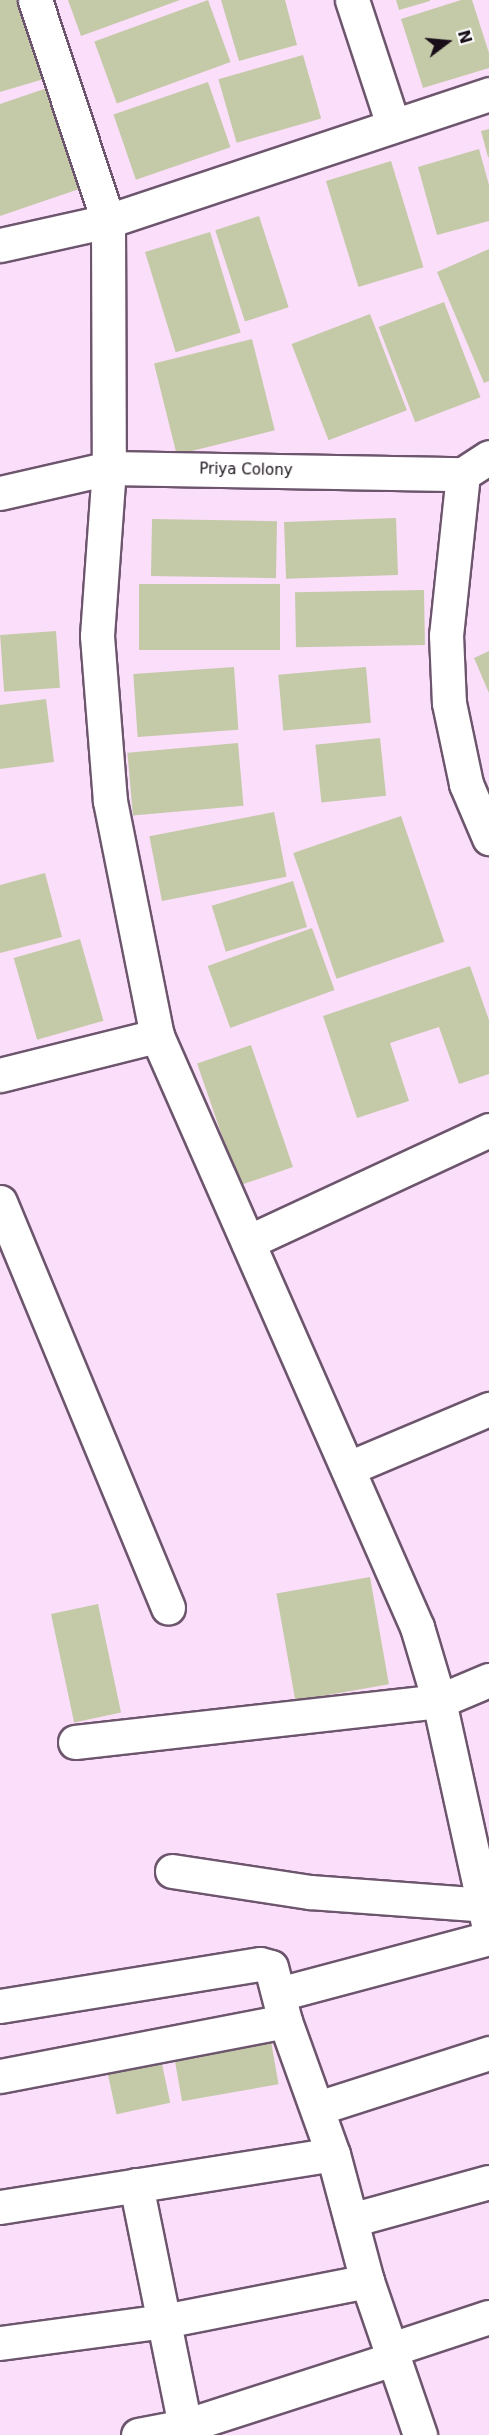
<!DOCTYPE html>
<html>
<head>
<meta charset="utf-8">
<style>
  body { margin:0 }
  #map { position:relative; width:489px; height:2435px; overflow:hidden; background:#fbdffa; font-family:"DejaVu Sans",sans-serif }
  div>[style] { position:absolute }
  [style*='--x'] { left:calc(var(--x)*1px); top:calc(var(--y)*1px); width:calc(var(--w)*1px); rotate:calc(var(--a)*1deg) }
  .building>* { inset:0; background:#c4caa8; transform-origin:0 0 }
  .roads { filter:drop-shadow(2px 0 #6d566d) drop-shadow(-2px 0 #6d566d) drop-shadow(0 2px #6d566d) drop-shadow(0 -2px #6d566d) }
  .street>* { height:33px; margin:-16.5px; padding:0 16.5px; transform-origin:16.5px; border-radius:16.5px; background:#fff }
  span { translate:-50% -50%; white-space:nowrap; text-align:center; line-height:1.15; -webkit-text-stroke:5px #fff; paint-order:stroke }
  .street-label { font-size:15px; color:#180f18 }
  .north { position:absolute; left:417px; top:12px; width:60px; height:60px; -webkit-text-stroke:4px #fff; paint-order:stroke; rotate:74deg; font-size:16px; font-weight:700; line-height:24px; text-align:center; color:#180f18 }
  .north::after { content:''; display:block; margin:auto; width:21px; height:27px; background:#180f18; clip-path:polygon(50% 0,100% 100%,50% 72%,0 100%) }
</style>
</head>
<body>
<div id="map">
  <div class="building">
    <i style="clip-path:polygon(0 0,21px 0,44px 79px,0 92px)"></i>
    <i style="clip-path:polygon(68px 0,180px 0,81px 36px)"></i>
    <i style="left:208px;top:0;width:66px;height:121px;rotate:70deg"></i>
    <i style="clip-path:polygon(221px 0,285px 0,297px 45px,239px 61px)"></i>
    <i style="clip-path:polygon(396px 0,430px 0,430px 1px,399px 10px)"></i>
    <i style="clip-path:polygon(461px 0,472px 0,489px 53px,489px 68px,423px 88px,401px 19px)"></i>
    <i style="left:303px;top:55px;width:66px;height:88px;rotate:74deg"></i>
    <i style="left:208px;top:82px;width:69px;height:100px;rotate:71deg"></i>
    <i style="clip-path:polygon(53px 86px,88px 186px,0 216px,0 104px)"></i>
    <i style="clip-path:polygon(489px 129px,489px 157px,488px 157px,481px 131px)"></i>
    <i style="clip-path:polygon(479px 149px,489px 185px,489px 221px,437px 235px,418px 167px)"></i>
    <i style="left:391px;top:161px;width:111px;height:68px;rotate:73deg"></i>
    <i style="left:259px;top:216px;width:96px;height:46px;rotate:72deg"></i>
    <i style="left:210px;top:232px;width:105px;height:68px;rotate:73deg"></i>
    <i style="clip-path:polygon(489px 249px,489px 381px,484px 383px,437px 272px)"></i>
    <i style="left:444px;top:302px;width:102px;height:70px;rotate:69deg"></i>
    <i style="left:370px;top:314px;width:103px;height:84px;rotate:69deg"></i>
    <i style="left:252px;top:339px;width:94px;height:101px;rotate:76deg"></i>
    <i style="left:396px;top:518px;width:57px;height:112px;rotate:88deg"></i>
    <i style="left:152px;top:519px;width:125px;height:57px;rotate:1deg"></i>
    <i style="left:139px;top:584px;width:141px;height:66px"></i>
    <i style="left:424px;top:590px;width:55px;height:129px;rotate:89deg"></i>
    <i style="left:56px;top:631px;width:57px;height:56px;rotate:86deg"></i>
    <i style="clip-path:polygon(489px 651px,489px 693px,474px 658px)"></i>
    <i style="left:234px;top:667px;width:63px;height:101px;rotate:86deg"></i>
    <i style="left:366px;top:667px;width:56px;height:88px;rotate:85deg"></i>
    <i style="clip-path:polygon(46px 699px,54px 762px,0 769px,0 705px)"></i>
    <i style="left:380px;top:738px;width:58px;height:65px;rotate:84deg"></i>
    <i style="left:238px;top:743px;width:63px;height:111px;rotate:85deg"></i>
    <i style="left:274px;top:812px;width:66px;height:127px;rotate:79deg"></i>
    <i style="left:401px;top:816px;width:133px;height:114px;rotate:71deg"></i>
    <i style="clip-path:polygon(45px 873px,62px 937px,0 953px,0 885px)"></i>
    <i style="left:293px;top:881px;width:48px;height:85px;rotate:73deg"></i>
    <i style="left:312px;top:928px;width:66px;height:111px;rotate:70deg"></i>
    <i style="left:80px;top:939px;width:85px;height:69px;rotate:74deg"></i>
    <i style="clip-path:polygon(470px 966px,489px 1020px,489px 1074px,459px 1084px,439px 1027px,390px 1043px,409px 1101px,357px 1118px,323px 1016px)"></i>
    <i style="left:251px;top:1045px;width:129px;height:57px;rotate:71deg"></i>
    <i style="left:370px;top:1577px;width:109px;height:95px;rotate:80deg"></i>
    <i style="left:98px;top:1604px;width:111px;height:48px;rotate:78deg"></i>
    <i style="left:269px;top:2030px;width:55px;height:98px;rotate:80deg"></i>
    <i style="left:159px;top:2050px;width:54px;height:55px;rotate:78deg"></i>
  </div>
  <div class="roads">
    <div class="street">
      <i style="--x:35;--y:0;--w:233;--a:71.7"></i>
      <i style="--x:108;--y:221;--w:247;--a:89.8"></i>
      <i style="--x:109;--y:468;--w:168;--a:94.1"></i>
      <i style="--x:97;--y:636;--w:166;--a:85.5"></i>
      <i style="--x:110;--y:801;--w:240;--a:78.7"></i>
      <i style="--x:157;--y:1036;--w:646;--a:66.25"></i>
      <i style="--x:417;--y:1627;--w:77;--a:73.4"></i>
      <i style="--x:439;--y:1701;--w:233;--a:77.6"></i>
      <i style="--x:352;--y:0;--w:132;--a:71.8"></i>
      <i style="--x:0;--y:245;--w:111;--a:-12.5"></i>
      <i style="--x:108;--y:221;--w:402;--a:-18.4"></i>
      <i style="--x:463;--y:474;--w:162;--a:96"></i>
      <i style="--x:446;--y:635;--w:68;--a:87.5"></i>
      <i style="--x:449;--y:703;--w:83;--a:78.1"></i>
      <i style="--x:466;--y:784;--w:59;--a:66.9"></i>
      <i style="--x:0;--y:493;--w:112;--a:-12.9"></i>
      <i style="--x:109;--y:468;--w:354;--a:1"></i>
      <i style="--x:463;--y:474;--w:31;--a:-33"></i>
      <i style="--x:0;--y:1075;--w:162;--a:-14"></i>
      <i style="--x:0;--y:1202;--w:439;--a:67.5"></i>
      <i style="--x:248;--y:1242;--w:266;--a:-24.9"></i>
      <i style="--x:349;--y:1468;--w:152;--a:-22.9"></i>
      <i style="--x:75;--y:1742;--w:366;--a:-6.4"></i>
      <i style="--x:439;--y:1701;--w:54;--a:-22.8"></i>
      <i style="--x:172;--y:1871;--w:140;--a:8.7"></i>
      <i style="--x:310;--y:1892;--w:179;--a:4.2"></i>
      <i style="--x:279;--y:1994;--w:217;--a:-14.9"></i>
      <i style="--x:0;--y:2006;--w:263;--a:-9.2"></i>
      <i style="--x:260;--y:1964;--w:11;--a:15"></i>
      <i style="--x:271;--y:1967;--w:56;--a:75.5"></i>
      <i style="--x:285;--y:2021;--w:141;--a:70.2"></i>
      <i style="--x:333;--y:2154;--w:131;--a:75"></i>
      <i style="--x:367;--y:2281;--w:163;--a:71"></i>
      <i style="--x:0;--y:2076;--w:290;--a:-10.9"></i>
      <i style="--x:318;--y:2108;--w:180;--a:-17.8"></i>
      <i style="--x:136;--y:2185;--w:246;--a:78.5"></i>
      <i style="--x:0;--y:2207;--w:337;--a:-9"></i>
      <i style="--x:351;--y:2220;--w:143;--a:-15.4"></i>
      <i style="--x:0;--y:2343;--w:165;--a:-7.6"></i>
      <i style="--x:164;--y:2321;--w:207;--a:-11.1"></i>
      <i style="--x:389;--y:2350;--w:105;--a:-18.3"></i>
      <i style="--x:138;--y:2435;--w:48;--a:-10.8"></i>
      <i style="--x:185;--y:2426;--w:218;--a:-17.9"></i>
    </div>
  </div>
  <div class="street-label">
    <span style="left:246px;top:470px;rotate:1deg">Priya Colony</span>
  </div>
  <div class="north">N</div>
</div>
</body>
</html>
